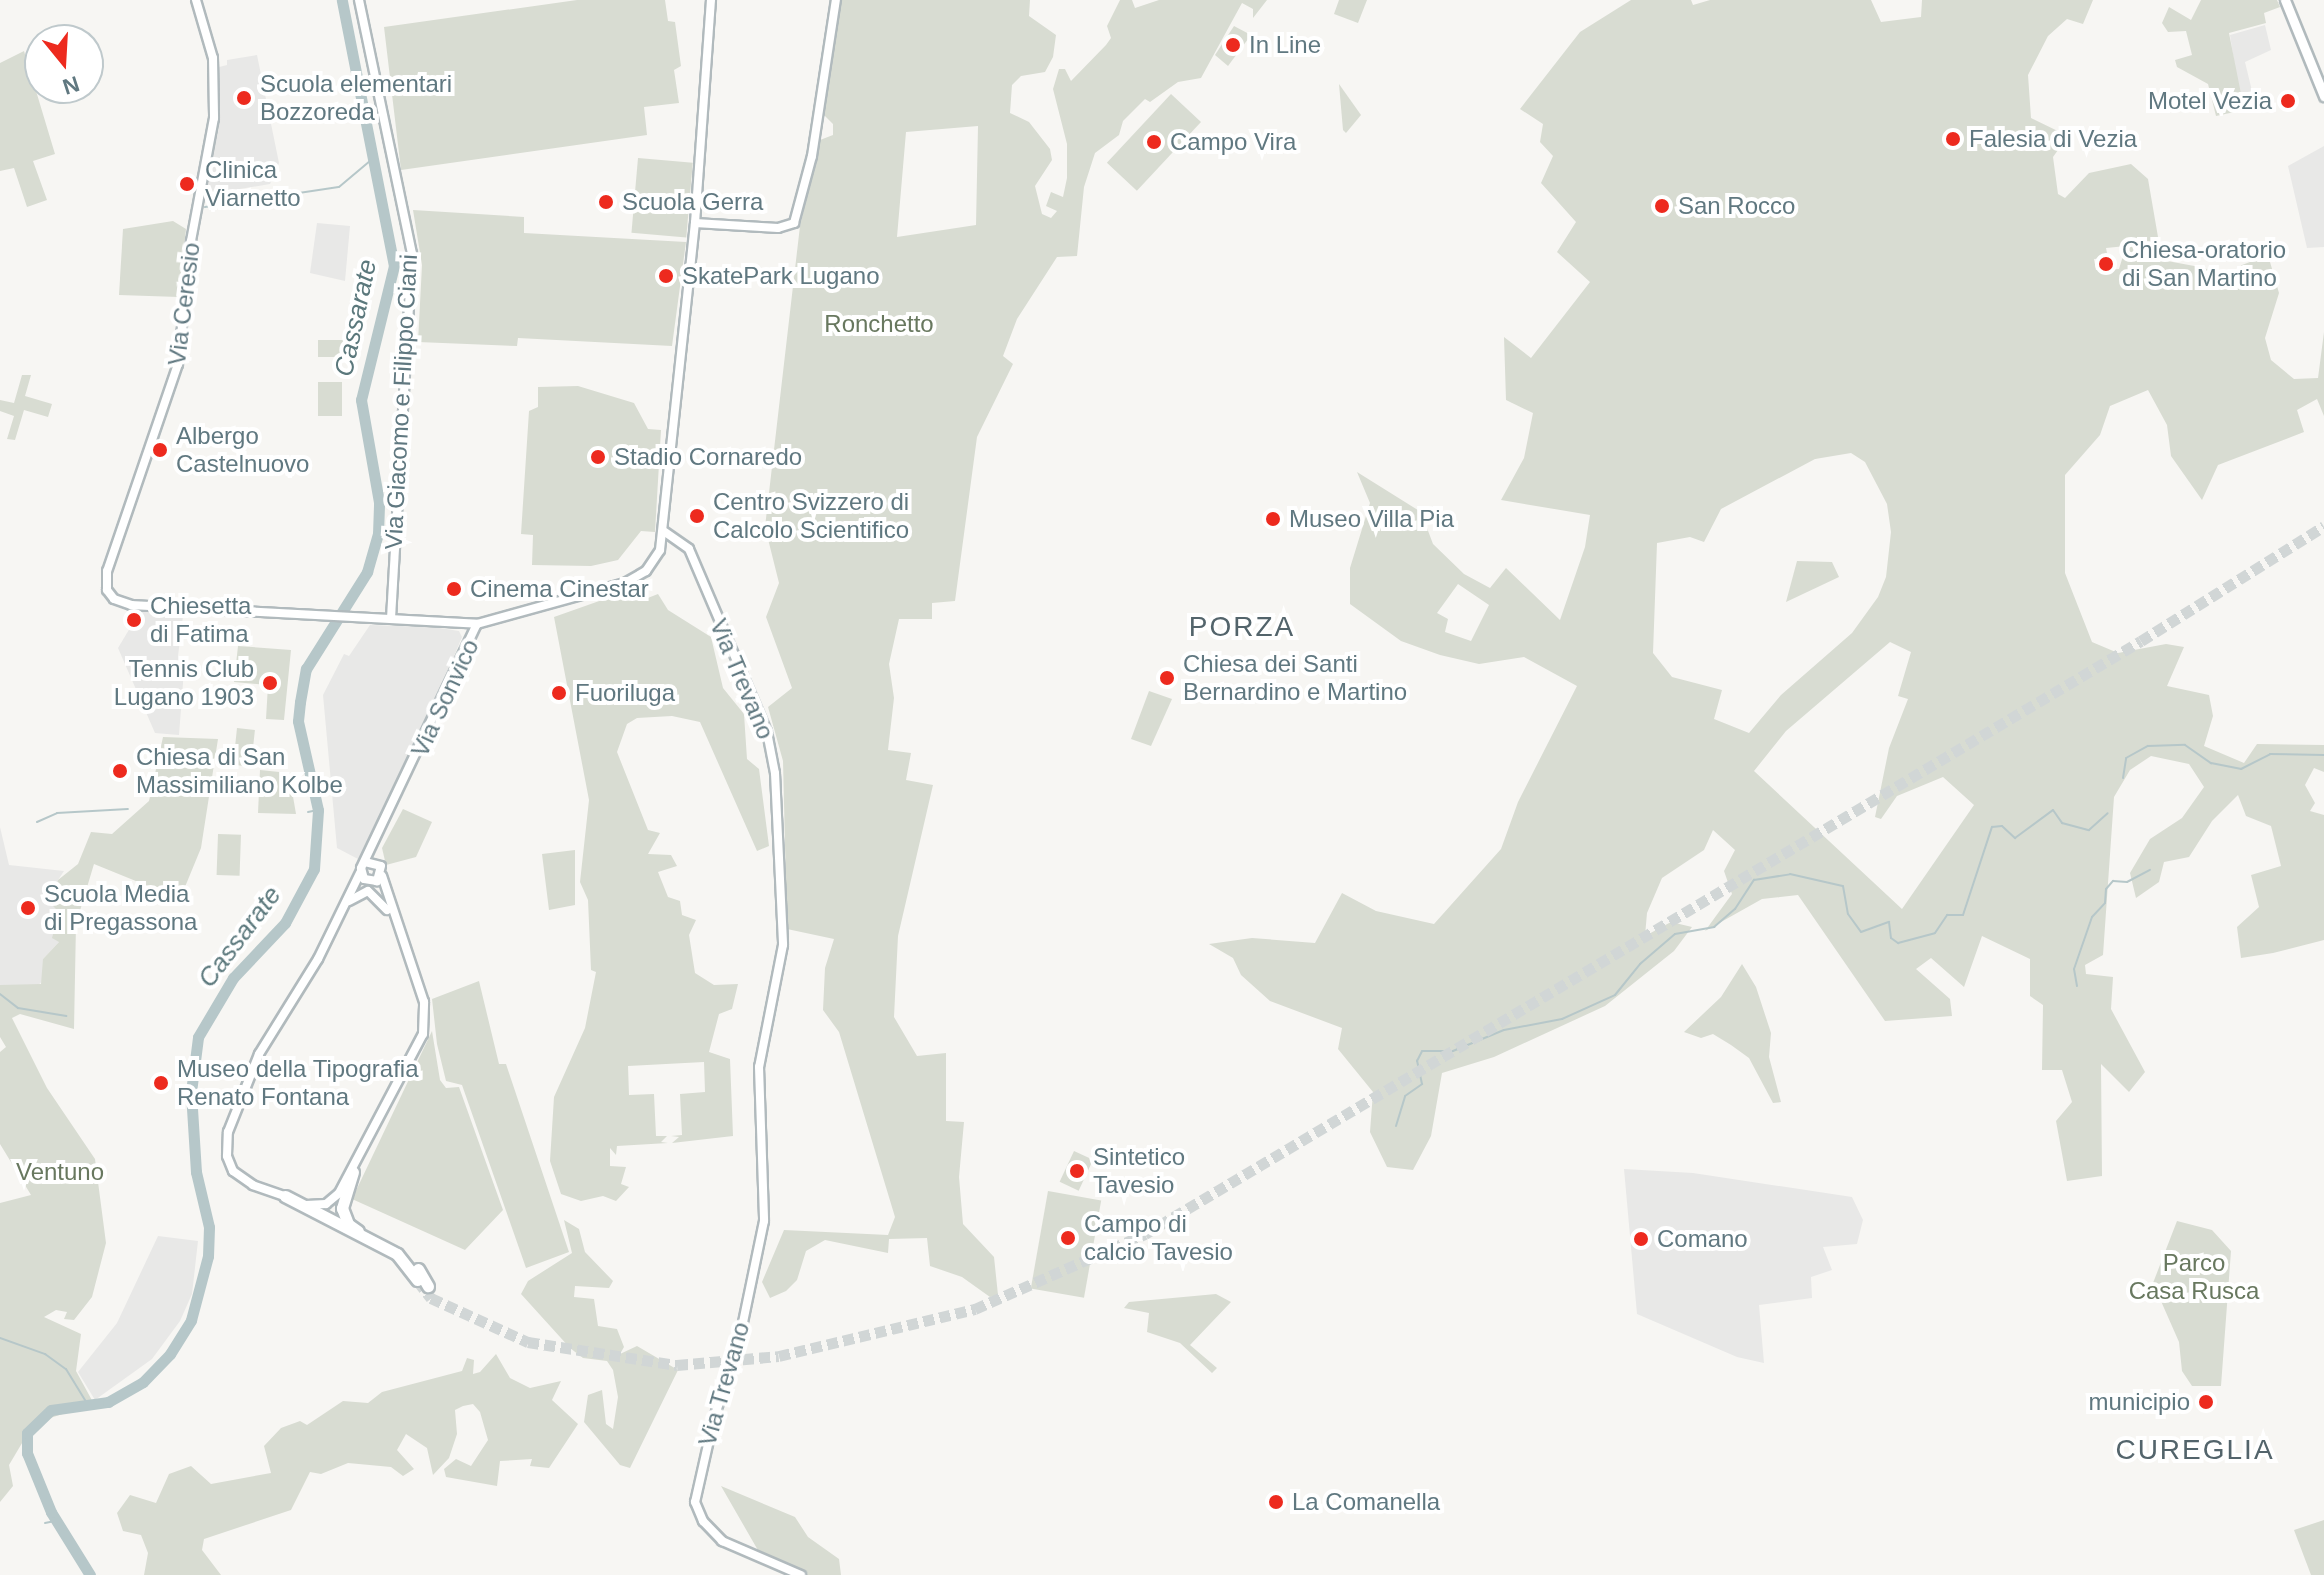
<!DOCTYPE html>
<html>
<head>
<meta charset="utf-8">
<style>
  body { margin:0 }
  #map { position:relative; width:2324px; height:1575px; overflow:hidden; background:#f7f6f3; font-family:Arial,sans-serif }
  div>[style] { position:absolute }
  [style*='--x'] { left:calc(var(--x)*1px); top:calc(var(--y)*1px); width:calc(var(--w)*1px); rotate:calc(var(--a)*1deg) }
  .built>* { inset:0; background:#e8e8e7 }
  .green>* { inset:0; background:#d8dcd2; transform-origin:0 0 }
  .stream>* { height:2px; margin:-1px; padding:0 1px; transform-origin:1px; border-radius:1px; background:#b6c7c9 }
  .river>* { height:11px; margin:-5.5px; padding:0 5.5px; transform-origin:5.5px; border-radius:5.5px; background:#b6c7c9 }
  .highway-tunnel>* { height:11px; margin-top:-5.5px; transform-origin:0; background:repeating-linear-gradient(90deg,#d1d6d6 0 11px,transparent 0 16.5px) }
  .roads { filter:drop-shadow(2px 0 #b1babd) drop-shadow(-2px 0 #b1babd) drop-shadow(0 2px #b1babd) drop-shadow(0 -2px #b1babd) }
  .secondary>* { height:8px; margin:-4px; padding:0 4px; transform-origin:4px; border-radius:4px; background:#fff }
  .primary>* { height:9px; margin:-4.5px; padding:0 4.5px; transform-origin:4.5px; border-radius:4.5px; background:#fff }
  .highway>* { height:11px; margin:-5.5px; padding:0 5.5px; transform-origin:5.5px; border-radius:5.5px; background:#fff }
  .dots>* { width:22px; height:22px; translate:-50% -50%; box-sizing:border-box; border:4px solid #fff; border-radius:50% }
  span { translate:-50% -50%; white-space:nowrap; text-align:center; line-height:1.15; -webkit-text-stroke:8px #fff; paint-order:stroke }
  .poi-label { font-size:24px; color:#607880 }
  .left { translate:0 -50%; text-align:left }
  .right { translate:-100% -50%; text-align:right }
  .street-label { font-size:24px; color:#607880 }
  .park-label { font-size:24px; color:#68785f }
  .water-label { font-size:26px; color:#5b787c; font-style:italic }
  .quarter-label { font-size:28px; color:#53646b; letter-spacing:2px }
  .north { position:absolute; left:24px; top:24px; width:80px; height:80px; box-sizing:border-box; background:#fff; border:2px solid #bfc9cc; border-radius:50%; rotate:162deg; font-size:22px; font-weight:700; line-height:32px; text-align:center; color:#607880 }
  .north::after { content:''; display:block; margin:auto; width:28px; height:36px; background:#ed2a1e; clip-path:polygon(50% 0,100% 100%,50% 72%,0 100%) }
</style>
</head>
<body>
<div id="map">
  <div class="built">
    <i style="clip-path:polygon(2265px 25px,2271px 50px,2245px 62px,2252px 91px,2239px 94px,2230px 35px)"></i>
    <i style="clip-path:polygon(257px 55px,279px 163px,270px 184px,204px 195px,219px 128px,219px 67px,227px 65px,227px 60px)"></i>
    <i style="clip-path:polygon(2324px 146px,2324px 247px,2307px 248px,2288px 166px)"></i>
    <i style="clip-path:polygon(317px 223px,350px 226px,345px 281px,310px 273px)"></i>
    <i style="clip-path:polygon(131px 605px,184px 608px,178px 656px,185px 657px,179px 735px,155px 733px,118px 648px,130px 628px)"></i>
    <i style="clip-path:polygon(370px 625px,433px 627px,459px 631px,462px 637px,412px 757px,408px 756px,396px 780px,400px 782px,358px 859px,337px 848px,323px 695px,344px 654px,349px 656px)"></i>
    <i style="clip-path:polygon(0 827px,9px 865px,64px 871px,58px 880px,59px 942px,43px 959px,44px 980px,37px 986px,0 985px)"></i>
    <i style="clip-path:polygon(1624px 1169px,1693px 1173px,1852px 1197px,1863px 1220px,1857px 1244px,1823px 1247px,1832px 1270px,1811px 1277px,1812px 1298px,1759px 1305px,1764px 1363px,1737px 1357px,1637px 1314px)"></i>
    <i style="clip-path:polygon(158px 1236px,198px 1241px,192px 1294px,180px 1321px,152px 1359px,95px 1400px,78px 1372px,117px 1323px)"></i>
  </div>
  <div class="green">
    <i style="clip-path:polygon(577px 0,665px 0,668px 21px,675px 22px,681px 66px,674px 70px,679px 103px,644px 107px,647px 135px,401px 170px,384px 27px)"></i>
    <i style="clip-path:polygon(evenodd,840px 0,1030px 0,1029px 16px,1056px 35px,1053px 57px,1045px 72px,1021px 76px,1012px 85px,1010px 113px,1029px 122px,1050px 149px,1052px 160px,1035px 186px,1042px 214px,1051px 218px,1057px 211px,1046px 206px,1051px 192px,1063px 197px,1067px 178px,1067px 144px,1053px 89px,1059px 69px,1065px 69px,1071px 81px,1106px 45px,1111px 38px,1107px 26px,1120px 0,1132px 0,1135px 8px,1159px 0,1267px 0,1253px 18px,1253px 9px,1242px 3px,1201px 78px,1178px 82px,1150px 102px,1145px 99px,1123px 121px,1119px 135px,1095px 153px,1084px 187px,1077px 256px,1057px 257px,1017px 319px,1003px 356px,1013px 364px,977px 437px,955px 601px,932px 603px,932px 619px,899px 619px,889px 664px,894px 698px,888px 750px,911px 753px,906px 780px,933px 785px,898px 936px,894px 1017px,917px 1056px,946px 1053px,946px 1121px,964px 1122px,959px 1177px,963px 1224px,994px 1257px,998px 1295px,990px 1297px,962px 1277px,930px 1266px,927px 1238px,889px 1239px,888px 1253px,825px 1240px,806px 1251px,797px 1280px,786px 1291px,770px 1298px,762px 1282px,784px 1230px,888px 1235px,895px 1217px,839px 1032px,823px 1010px,825px 968px,834px 939px,787px 929px,783px 761px,768px 707px,792px 688px,766px 617px,779px 583px,765px 527px,800px 226px,820px 140px,833px 135px,833px 124px,823px 114px,840px 0,978px 126px,976px 225px,897px 237px,906px 132px,978px 126px)"></i>
    <i style="clip-path:polygon(1339px 0,1367px 0,1358px 23px,1334px 14px)"></i>
    <i style="clip-path:polygon(evenodd,1631px 0,1691px 0,1693px 5px,1710px 0,1871px 0,1881px 22px,1921px 17px,1922px 0,2093px 0,2083px 24px,2067px 19px,2048px 36px,2028px 75px,2031px 118px,2068px 136px,2053px 157px,2058px 194px,2065px 198px,2089px 173px,2131px 164px,2148px 179px,2162px 260px,2205px 268px,2227px 281px,2242px 265px,2268px 255px,2279px 293px,2265px 338px,2271px 360px,2294px 379px,2318px 378px,2324px 332px,2324px 416px,2317px 399px,2297px 410px,2304px 432px,2218px 465px,2202px 500px,2171px 456px,2167px 425px,2148px 390px,2110px 406px,2100px 435px,2065px 475px,2065px 573px,2092px 642px,2118px 653px,2166px 644px,2184px 647px,2167px 686px,2209px 695px,2213px 716px,2204px 746px,2244px 763px,2257px 744px,2324px 745px,2324px 772px,2314px 768px,2305px 785px,2315px 803px,2310px 811px,2324px 815px,2324px 940px,2273px 953px,2241px 958px,2237px 927px,2259px 907px,2251px 875px,2281px 866px,2271px 826px,2246px 816px,2238px 795px,2212px 821px,2189px 857px,2164px 862px,2159px 882px,2136px 898px,2130px 873px,2150px 839px,2182px 818px,2204px 787px,2189px 764px,2151px 756px,2130px 770px,2114px 797px,2103px 955px,2085px 965px,2086px 974px,2113px 977px,2111px 1009px,2145px 1072px,2129px 1092px,2101px 1064px,2102px 1176px,2067px 1181px,2056px 1121px,2072px 1102px,2062px 1070px,2042px 1070px,2043px 1005px,2030px 996px,2030px 959px,1982px 936px,1964px 987px,1931px 958px,1916px 969px,1950px 999px,1952px 1016px,1885px 1021px,1798px 895px,1762px 899px,1705px 931px,1732px 894px,1724px 871px,1735px 850px,1713px 830px,1704px 850px,1662px 878px,1647px 913px,1645px 936px,1671px 922px,1692px 927px,1674px 951px,1605px 1006px,1494px 1057px,1442px 1073px,1431px 1136px,1413px 1170px,1387px 1167px,1370px 1132px,1373px 1092px,1338px 1049px,1342px 1028px,1270px 1001px,1241px 975px,1233px 958px,1209px 944px,1252px 938px,1315px 943px,1342px 893px,1376px 911px,1434px 924px,1501px 849px,1518px 802px,1577px 686px,1524px 657px,1479px 664px,1440px 655px,1401px 641px,1350px 604px,1350px 568px,1370px 503px,1357px 472px,1421px 512px,1433px 544px,1464px 574px,1490px 588px,1506px 568px,1560px 620px,1585px 547px,1590px 515px,1501px 500px,1524px 458px,1533px 413px,1506px 400px,1504px 337px,1531px 358px,1590px 282px,1557px 252px,1576px 222px,1541px 183px,1553px 156px,1540px 142px,1543px 124px,1520px 109px,1580px 32px,1631px 0,2126px 246px,2119px 269px,2096px 270px,2094px 259px,2108px 258px,2106px 248px,2126px 246px,1631px 0,1851px 453px,1865px 462px,1887px 504px,1891px 532px,1886px 577px,1878px 597px,1852px 633px,1781px 695px,1749px 733px,1714px 719px,1722px 690px,1672px 677px,1653px 653px,1657px 543px,1690px 537px,1704px 542px,1721px 509px,1815px 459px,1851px 453px,1631px 0,1458px 584px,1489px 605px,1471px 641px,1445px 632px,1448px 619px,1437px 613px,1458px 584px,1631px 0,1890px 642px,1911px 652px,1898px 696px,1908px 699px,1889px 748px,1875px 817px,1881px 819px,1897px 796px,1943px 777px,1974px 805px,1902px 909px,1754px 771px,1786px 731px,1890px 642px)"></i>
    <i style="clip-path:polygon(2201px 0,2277px 0,2280px 7px,2264px 13px,2266px 23px,2229px 33px,2244px 109px,2239px 111px,2216px 116px,2208px 84px,2177px 67px,2175px 60px,2192px 55px,2186px 31px,2168px 32px,2162px 23px,2169px 7px,2191px 20px)"></i>
    <i style="clip-path:polygon(1234px 26px,1251px 35px,1228px 66px,1215px 55px)"></i>
    <i style="clip-path:polygon(24px 51px,55px 154px,33px 161px,47px 200px,27px 207px,14px 168px,0 171px,0 63px)"></i>
    <i style="clip-path:polygon(1339px 84px,1361px 115px,1346px 133px,1343px 130px)"></i>
    <i style="left:1171px;top:94px;width:41px;height:94px;rotate:43deg"></i>
    <i style="left:638px;top:158px;width:55px;height:75px;rotate:5deg"></i>
    <i style="clip-path:polygon(413px 210px,524px 217px,524px 233px,686px 242px,672px 346px,518px 338px,517px 346px,418px 342px,422px 265px)"></i>
    <i style="clip-path:polygon(173px 221px,186px 229px,179px 297px,119px 295px,123px 229px)"></i>
    <i style="left:318px;top:340px;width:30px;height:17px"></i>
    <i style="clip-path:polygon(22px 375px,31px 375px,25px 396px,52px 404px,48px 417px,24px 410px,15px 440px,7px 439px,14px 416px,0 411px,0 400px,14px 403px)"></i>
    <i style="left:318px;top:382px;width:24px;height:34px"></i>
    <i style="clip-path:polygon(578px 386px,634px 403px,648px 429px,661px 430px,655px 532px,641px 531px,618px 560px,591px 566px,532px 565px,533px 535px,521px 534px,529px 411px,538px 407px,538px 387px)"></i>
    <i style="clip-path:polygon(1797px 561px,1832px 562px,1839px 577px,1786px 602px)"></i>
    <i style="clip-path:polygon(636px 588px,640px 601px,658px 594px,668px 610px,711px 637px,723px 688px,744px 714px,747px 759px,759px 769px,769px 846px,757px 851px,700px 722px,672px 716px,637px 718px,627px 724px,617px 752px,648px 830px,660px 833px,648px 854px,671px 855px,677px 866px,658px 872px,668px 897px,680px 901px,682px 915px,696px 920px,689px 935px,695px 973px,714px 985px,738px 984px,732px 1009px,719px 1014px,709px 1052px,730px 1059px,733px 1136px,672px 1143px,679px 1137px,671px 1136px,682px 1135px,680px 1094px,705px 1092px,704px 1062px,628px 1066px,629px 1095px,654px 1094px,656px 1136px,667px 1136px,661px 1142px,668px 1143px,617px 1146px,616px 1155px,610px 1148px,610px 1166px,626px 1167px,621px 1184px,629px 1187px,616px 1201px,603px 1196px,581px 1201px,561px 1194px,550px 1161px,554px 1097px,585px 1028px,596px 972px,591px 970px,588px 900px,580px 882px,589px 800px,554px 617px)"></i>
    <i style="clip-path:polygon(238px 646px,291px 650px,284px 720px,266px 719px,268px 685px,234px 682px)"></i>
    <i style="clip-path:polygon(1149px 691px,1172px 699px,1151px 746px,1131px 739px)"></i>
    <i style="left:237px;top:728px;width:18px;height:37px;rotate:6deg"></i>
    <i style="clip-path:polygon(163px 737px,218px 739px,201px 848px,180px 899px,94px 864px,76px 924px,74px 1029px,20px 1014px,12px 1018px,47px 1088px,95px 1159px,106px 1243px,92px 1297px,74px 1320px,64px 1319px,67px 1312px,56px 1310px,44px 1317px,81px 1334px,76px 1371px,94px 1404px,47px 1419px,28px 1433px,9px 1465px,13px 1486px,0 1502px,0 1203px,31px 1195px,0 1144px,0 1052px,6px 1047px,0 1037px,0 985px,41px 984px,43px 959px,59px 942px,52px 938px,59px 912px,53px 906px,58px 880px,78px 864px,91px 832px,112px 834px,149px 801px)"></i>
    <i style="clip-path:polygon(260px 770px,289px 773px,296px 814px,258px 813px)"></i>
    <i style="clip-path:polygon(403px 809px,432px 822px,416px 857px,386px 865px,382px 848px)"></i>
    <i style="left:218px;top:834px;width:23px;height:41px;rotate:2deg"></i>
    <i style="clip-path:polygon(575px 850px,575px 905px,549px 910px,542px 854px)"></i>
    <i style="clip-path:polygon(1742px 964px,1756px 987px,1771px 1033px,1769px 1057px,1781px 1102px,1773px 1103px,1749px 1058px,1731px 1045px,1713px 1034px,1701px 1038px,1684px 1032px,1721px 997px)"></i>
    <i style="clip-path:polygon(479px 981px,499px 1064px,506px 1064px,569px 1252px,526px 1268px,462px 1085px,446px 1081px,437px 1044px,432px 999px)"></i>
    <i style="clip-path:polygon(432px 1031px,440px 1080px,446px 1088px,459px 1087px,503px 1210px,465px 1250px,352px 1199px)"></i>
    <i style="left:1074px;top:1151px;width:21px;height:34px;rotate:25deg"></i>
    <i style="left:1048px;top:1191px;width:54px;height:99px;rotate:10deg"></i>
    <i style="clip-path:polygon(564px 1220px,579px 1229px,585px 1252px,613px 1281px,609px 1288px,575px 1286px,574px 1297px,594px 1299px,598px 1326px,617px 1329px,624px 1347px,620px 1354px,637px 1346px,678px 1370px,630px 1468px,620px 1465px,584px 1422px,588px 1395px,602px 1390px,606px 1424px,613px 1429px,618px 1397px,613px 1370px,607px 1361px,583px 1358px,570px 1348px,521px 1294px,528px 1281px,572px 1253px)"></i>
    <i style="clip-path:polygon(2177px 1221px,2212px 1230px,2231px 1251px,2221px 1386px,2192px 1386px,2182px 1371px,2179px 1342px,2153px 1283px)"></i>
    <i style="clip-path:polygon(1216px 1294px,1231px 1302px,1190px 1345px,1217px 1368px,1212px 1373px,1180px 1343px,1147px 1332px,1149px 1313px,1124px 1308px,1129px 1302px)"></i>
    <i style="clip-path:polygon(496px 1354px,510px 1378px,530px 1388px,561px 1381px,552px 1400px,578px 1424px,549px 1468px,530px 1466px,532px 1459px,500px 1461px,497px 1486px,446px 1477px,444px 1469px,456px 1459px,471px 1466px,488px 1440px,480px 1412px,473px 1404px,463px 1406px,455px 1410px,457px 1434px,449px 1458px,433px 1475px,427px 1448px,406px 1434px,397px 1450px,414px 1469px,403px 1476px,391px 1467px,348px 1463px,321px 1474px,310px 1472px,291px 1510px,204px 1539px,202px 1550px,221px 1575px,144px 1575px,148px 1553px,141px 1535px,123px 1531px,117px 1513px,130px 1495px,156px 1503px,169px 1474px,191px 1466px,211px 1484px,271px 1473px,264px 1446px,281px 1428px,300px 1421px,307px 1425px,343px 1401px,368px 1403px,382px 1392px,462px 1371px,467px 1358px,474px 1360px,473px 1374px,480px 1372px)"></i>
    <i style="clip-path:polygon(721px 1486px,795px 1517px,808px 1537px,839px 1559px,841px 1575px,801px 1575px,763px 1559px)"></i>
    <i style="clip-path:polygon(2324px 1520px,2324px 1575px,2311px 1575px,2294px 1530px)"></i>
  </div>
  <div class="stream">
    <i style="--x:205;--y:207;--w:135;--a:-8.5"></i>
    <i style="--x:339;--y:187;--w:40;--a:-40"></i>
    <i style="--x:2123;--y:778;--w:20;--a:-81"></i>
    <i style="--x:2126;--y:758;--w:25;--a:-29"></i>
    <i style="--x:2148;--y:746;--w:37;--a:-2"></i>
    <i style="--x:2185;--y:745;--w:32;--a:35"></i>
    <i style="--x:2211;--y:763;--w:31;--a:11"></i>
    <i style="--x:2241;--y:769;--w:33;--a:-27"></i>
    <i style="--x:2270;--y:754;--w:54;--a:1.1"></i>
    <i style="--x:308;--y:812;--w:10;--a:-11"></i>
    <i style="--x:37;--y:822;--w:22;--a:-24"></i>
    <i style="--x:57;--y:813;--w:71;--a:-3.2"></i>
    <i style="--x:2077;--y:986;--w:17;--a:-100"></i>
    <i style="--x:2074;--y:969;--w:55;--a:-70.9"></i>
    <i style="--x:2092;--y:917;--w:19;--a:-47"></i>
    <i style="--x:2105;--y:903;--w:14;--a:-86"></i>
    <i style="--x:2106;--y:889;--w:11;--a:-49"></i>
    <i style="--x:2113;--y:881;--w:14;--a:4"></i>
    <i style="--x:2127;--y:882;--w:26;--a:-28"></i>
    <i style="--x:0;--y:994;--w:23;--a:38"></i>
    <i style="--x:18;--y:1008;--w:49;--a:9.5"></i>
    <i style="--x:1396;--y:1126;--w:31;--a:-73"></i>
    <i style="--x:1405;--y:1096;--w:21;--a:-35"></i>
    <i style="--x:1422;--y:1084;--w:24;--a:-102"></i>
    <i style="--x:1417;--y:1061;--w:11;--a:-63"></i>
    <i style="--x:1422;--y:1051;--w:31;--a:0"></i>
    <i style="--x:1453;--y:1051;--w:55;--a:-22.4"></i>
    <i style="--x:1504;--y:1030;--w:59;--a:-10.7"></i>
    <i style="--x:1562;--y:1019;--w:58;--a:-24.4"></i>
    <i style="--x:1615;--y:995;--w:40;--a:-51"></i>
    <i style="--x:1640;--y:964;--w:46;--a:-40.6"></i>
    <i style="--x:1675;--y:934;--w:40;--a:-10"></i>
    <i style="--x:1714;--y:927;--w:28;--a:-41"></i>
    <i style="--x:1735;--y:909;--w:35;--a:-57"></i>
    <i style="--x:1754;--y:880;--w:36;--a:-9"></i>
    <i style="--x:1790;--y:874;--w:54;--a:12.8"></i>
    <i style="--x:1843;--y:886;--w:28;--a:80"></i>
    <i style="--x:1848;--y:914;--w:22;--a:54"></i>
    <i style="--x:1861;--y:932;--w:30;--a:-20"></i>
    <i style="--x:1889;--y:922;--w:16;--a:83"></i>
    <i style="--x:1891;--y:938;--w:9;--a:36"></i>
    <i style="--x:1898;--y:943;--w:38;--a:-15"></i>
    <i style="--x:1935;--y:933;--w:22;--a:-56"></i>
    <i style="--x:1947;--y:915;--w:16;--a:0"></i>
    <i style="--x:1963;--y:915;--w:93;--a:-71.8"></i>
    <i style="--x:1992;--y:827;--w:10;--a:-6"></i>
    <i style="--x:2002;--y:826;--w:18;--a:43"></i>
    <i style="--x:2015;--y:838;--w:47;--a:-36.4"></i>
    <i style="--x:2053;--y:810;--w:16;--a:55"></i>
    <i style="--x:2062;--y:823;--w:28;--a:15"></i>
    <i style="--x:2089;--y:830;--w:25;--a:-42"></i>
    <i style="--x:0;--y:1338;--w:48;--a:19.6"></i>
    <i style="--x:45;--y:1354;--w:26;--a:36"></i>
    <i style="--x:66;--y:1369;--w:42;--a:58.6"></i>
    <i style="--x:45;--y:1523;--w:10;--a:-11"></i>
  </div>
  <div class="river">
    <i style="--x:90;--y:1575;--w:74;--a:-121.8"></i>
    <i style="--x:51;--y:1512;--w:64;--a:-112.1"></i>
    <i style="--x:27;--y:1453;--w:20;--a:-90"></i>
    <i style="--x:27;--y:1433;--w:33;--a:-44"></i>
    <i style="--x:51;--y:1410;--w:58;--a:-8"></i>
    <i style="--x:108;--y:1402;--w:40;--a:-29.7"></i>
    <i style="--x:143;--y:1382;--w:39;--a:-46"></i>
    <i style="--x:170;--y:1354;--w:40;--a:-58"></i>
    <i style="--x:191;--y:1320;--w:66;--a:-75.1"></i>
    <i style="--x:208;--y:1256;--w:29;--a:-88"></i>
    <i style="--x:209;--y:1227;--w:57;--a:-103.3"></i>
    <i style="--x:196;--y:1172;--w:80;--a:-93.6"></i>
    <i style="--x:191;--y:1092;--w:55;--a:-82.7"></i>
    <i style="--x:198;--y:1037;--w:69;--a:-59.3"></i>
    <i style="--x:233;--y:978;--w:76;--a:-46.6"></i>
    <i style="--x:285;--y:923;--w:61;--a:-61.8"></i>
    <i style="--x:314;--y:869;--w:59;--a:-86.1"></i>
    <i style="--x:318;--y:810;--w:91;--a:-102.7"></i>
    <i style="--x:298;--y:721;--w:19;--a:-84"></i>
    <i style="--x:300;--y:702;--w:34;--a:-80"></i>
    <i style="--x:306;--y:669;--w:115;--a:-57.8"></i>
    <i style="--x:367;--y:572;--w:40;--a:-74"></i>
    <i style="--x:378;--y:534;--w:32;--a:-88"></i>
    <i style="--x:379;--y:502;--w:104;--a:-100"></i>
    <i style="--x:361;--y:400;--w:138;--a:-76.2"></i>
    <i style="--x:394;--y:266;--w:271;--a:-101.1"></i>
  </div>
  <div class="highway-tunnel">
    <i style="--x:417;--y:1280;--w:23;--a:52"></i>
    <i style="--x:431;--y:1298;--w:107;--a:24.4"></i>
    <i style="--x:528;--y:1342;--w:151;--a:8.8"></i>
    <i style="--x:677;--y:1365;--w:102;--a:-5"></i>
    <i style="--x:779;--y:1356;--w:202;--a:-13.5"></i>
    <i style="--x:975;--y:1309;--w:186;--a:-23.8"></i>
    <i style="--x:1145;--y:1234;--w:1159;--a:-30.77"></i>
    <i style="--x:2141;--y:641;--w:216;--a:-32.1"></i>
  </div>
  <div class="roads">
    <div class="secondary">
      <i style="--x:196;--y:0;--w:60;--a:73.7"></i>
      <i style="--x:213;--y:58;--w:60;--a:89"></i>
      <i style="--x:214;--y:118;--w:125;--a:100.6"></i>
      <i style="--x:191;--y:241;--w:124;--a:96"></i>
      <i style="--x:178;--y:364;--w:219;--a:108.9"></i>
      <i style="--x:107;--y:571;--w:19;--a:90"></i>
      <i style="--x:107;--y:590;--w:11;--a:52"></i>
      <i style="--x:114;--y:599;--w:18;--a:19"></i>
      <i style="--x:131;--y:605;--w:347;--a:3.1"></i>
      <i style="--x:477;--y:624;--w:154;--a:-15.5"></i>
      <i style="--x:625;--y:583;--w:24;--a:-30"></i>
      <i style="--x:646;--y:571;--w:25;--a:-56"></i>
      <i style="--x:660;--y:550;--w:329;--a:-83.9"></i>
      <i style="--x:695;--y:223;--w:224;--a:-85.9"></i>
      <i style="--x:359;--y:0;--w:259;--a:78.2"></i>
      <i style="--x:412;--y:254;--w:363;--a:93.3"></i>
      <i style="--x:695;--y:223;--w:83;--a:3.4"></i>
      <i style="--x:778;--y:228;--w:17;--a:-17"></i>
      <i style="--x:794;--y:223;--w:69;--a:-75"></i>
      <i style="--x:812;--y:156;--w:158;--a:-81.3"></i>
      <i style="--x:665;--y:532;--w:29;--a:35"></i>
      <i style="--x:689;--y:549;--w:199;--a:66.9"></i>
      <i style="--x:767;--y:732;--w:42;--a:79"></i>
      <i style="--x:775;--y:773;--w:172;--a:87.3"></i>
      <i style="--x:783;--y:945;--w:124;--a:101.1"></i>
      <i style="--x:759;--y:1067;--w:154;--a:88.1"></i>
      <i style="--x:764;--y:1221;--w:124;--a:101.7"></i>
      <i style="--x:739;--y:1342;--w:80;--a:108.2"></i>
      <i style="--x:714;--y:1418;--w:86;--a:102.7"></i>
      <i style="--x:695;--y:1502;--w:21;--a:67"></i>
      <i style="--x:703;--y:1521;--w:28;--a:46"></i>
      <i style="--x:722;--y:1541;--w:86;--a:23.3"></i>
      <i style="--x:365;--y:862;--w:16;--a:14"></i>
      <i style="--x:381;--y:866;--w:16;--a:105"></i>
      <i style="--x:377;--y:881;--w:13;--a:-171"></i>
      <i style="--x:364;--y:879;--w:11;--a:-105"></i>
      <i style="--x:361;--y:868;--w:270;--a:-64.6"></i>
      <i style="--x:349;--y:901;--w:21;--a:-28"></i>
      <i style="--x:368;--y:891;--w:27;--a:45"></i>
      <i style="--x:290;--y:1198;--w:39;--a:-161"></i>
      <i style="--x:253;--y:1185;--w:24;--a:-145"></i>
      <i style="--x:233;--y:1171;--w:16;--a:-112"></i>
      <i style="--x:227;--y:1156;--w:24;--a:-88"></i>
      <i style="--x:228;--y:1132;--w:84;--a:-68.3"></i>
      <i style="--x:259;--y:1054;--w:112;--a:-58.2"></i>
      <i style="--x:318;--y:959;--w:96;--a:-64"></i>
      <i style="--x:306;--y:1205;--w:20;--a:-3"></i>
      <i style="--x:326;--y:1204;--w:17;--a:-40"></i>
      <i style="--x:339;--y:1193;--w:180;--a:-62.2"></i>
      <i style="--x:423;--y:1034;--w:32;--a:-88"></i>
      <i style="--x:424;--y:1002;--w:133;--a:-108.4"></i>
    </div>
    <div class="primary">
      <i style="--x:2285;--y:0;--w:104;--a:67.9"></i>
    </div>
    <div class="highway">
      <i style="--x:353;--y:1172;--w:38;--a:107"></i>
      <i style="--x:342;--y:1208;--w:17;--a:69"></i>
      <i style="--x:348;--y:1224;--w:12;--a:35"></i>
      <i style="--x:285;--y:1196;--w:126;--a:27.4"></i>
      <i style="--x:397;--y:1254;--w:33;--a:52"></i>
      <i style="--x:418;--y:1269;--w:20;--a:60"></i>
    </div>
  </div>
  <div class="dots">
    <i style="left:1233px;top:45px;background:#ed2a1e"></i>
    <i style="left:244px;top:98px;background:#ed2a1e"></i>
    <i style="left:2288px;top:101px;background:#ed2a1e"></i>
    <i style="left:1953px;top:139px;background:#ed2a1e"></i>
    <i style="left:1154px;top:142px;background:#ed2a1e"></i>
    <i style="left:187px;top:184px;background:#ed2a1e"></i>
    <i style="left:606px;top:202px;background:#ed2a1e"></i>
    <i style="left:1662px;top:206px;background:#ed2a1e"></i>
    <i style="left:2106px;top:264px;background:#ed2a1e"></i>
    <i style="left:666px;top:276px;background:#ed2a1e"></i>
    <i style="left:160px;top:450px;background:#ed2a1e"></i>
    <i style="left:598px;top:457px;background:#ed2a1e"></i>
    <i style="left:697px;top:516px;background:#ed2a1e"></i>
    <i style="left:1273px;top:519px;background:#ed2a1e"></i>
    <i style="left:454px;top:589px;background:#ed2a1e"></i>
    <i style="left:134px;top:620px;background:#ed2a1e"></i>
    <i style="left:1167px;top:678px;background:#ed2a1e"></i>
    <i style="left:270px;top:683px;background:#ed2a1e"></i>
    <i style="left:559px;top:693px;background:#ed2a1e"></i>
    <i style="left:120px;top:771px;background:#ed2a1e"></i>
    <i style="left:28px;top:908px;background:#ed2a1e"></i>
    <i style="left:161px;top:1083px;background:#ed2a1e"></i>
    <i style="left:1077px;top:1171px;background:#ed2a1e"></i>
    <i style="left:1068px;top:1238px;background:#ed2a1e"></i>
    <i style="left:1641px;top:1239px;background:#ed2a1e"></i>
    <i style="left:2206px;top:1402px;background:#ed2a1e"></i>
    <i style="left:1276px;top:1502px;background:#ed2a1e"></i>
  </div>
  <div class="poi-label">
    <span class="left" style="left:1249px;top:45px">In Line</span>
    <span class="left" style="left:260px;top:98px">Scuola elementari<br>Bozzoreda</span>
    <span class="right" style="left:2272px;top:101px">Motel Vezia</span>
    <span class="left" style="left:1969px;top:139px">Falesia di Vezia</span>
    <span class="left" style="left:1170px;top:142px">Campo Vira</span>
    <span class="left" style="left:205px;top:184px">Clinica<br>Viarnetto</span>
    <span class="left" style="left:622px;top:202px">Scuola Gerra</span>
    <span class="left" style="left:1678px;top:206px">San Rocco</span>
    <span class="left" style="left:2122px;top:264px">Chiesa-oratorio<br>di San Martino</span>
    <span class="left" style="left:682px;top:276px">SkatePark Lugano</span>
    <span class="left" style="left:176px;top:450px">Albergo<br>Castelnuovo</span>
    <span class="left" style="left:614px;top:457px">Stadio Cornaredo</span>
    <span class="left" style="left:713px;top:516px">Centro Svizzero di<br>Calcolo Scientifico</span>
    <span class="left" style="left:1289px;top:519px">Museo Villa Pia</span>
    <span class="left" style="left:470px;top:589px">Cinema Cinestar</span>
    <span class="left" style="left:150px;top:620px">Chiesetta<br>di Fatima</span>
    <span class="left" style="left:1183px;top:678px">Chiesa dei Santi<br>Bernardino e Martino</span>
    <span class="right" style="left:254px;top:683px">Tennis Club<br>Lugano 1903</span>
    <span class="left" style="left:575px;top:693px">Fuoriluga</span>
    <span class="left" style="left:136px;top:771px">Chiesa di San<br>Massimiliano Kolbe</span>
    <span class="left" style="left:44px;top:908px">Scuola Media<br>di Pregassona</span>
    <span class="left" style="left:177px;top:1083px">Museo della Tipografia<br>Renato Fontana</span>
    <span class="left" style="left:1093px;top:1171px">Sintetico<br>Tavesio</span>
    <span class="left" style="left:1084px;top:1238px">Campo di<br>calcio Tavesio</span>
    <span class="left" style="left:1657px;top:1239px">Comano</span>
    <span class="right" style="left:2190px;top:1402px">municipio</span>
    <span class="left" style="left:1292px;top:1502px">La Comanella</span>
  </div>
  <div class="street-label">
    <span style="left:184px;top:304px;rotate:-83deg">Via Ceresio</span>
    <span style="left:401px;top:402px;rotate:-87deg">Via Giacomo e Filippo Ciani</span>
    <span style="left:742px;top:679px;rotate:67deg">Via Trevano</span>
    <span style="left:445px;top:698px;rotate:-65deg">Via Sonvico</span>
    <span style="left:724px;top:1384px;rotate:-74deg">Via Trevano</span>
  </div>
  <div class="park-label">
    <span style="left:879px;top:324px">Ronchetto</span>
    <span style="left:60px;top:1172px">Ventuno</span>
    <span style="left:2194px;top:1277px">Parco<br>Casa Rusca</span>
  </div>
  <div class="water-label">
    <span style="left:356px;top:318px;rotate:-78deg">Cassarate</span>
    <span style="left:240px;top:937px;rotate:-53deg">Cassarate</span>
  </div>
  <div class="quarter-label">
    <span style="left:1242px;top:627px">PORZA</span>
    <span style="left:2195px;top:1450px">CUREGLIA</span>
  </div>
  <div class="north">N</div>
</div>
</body>
</html>
